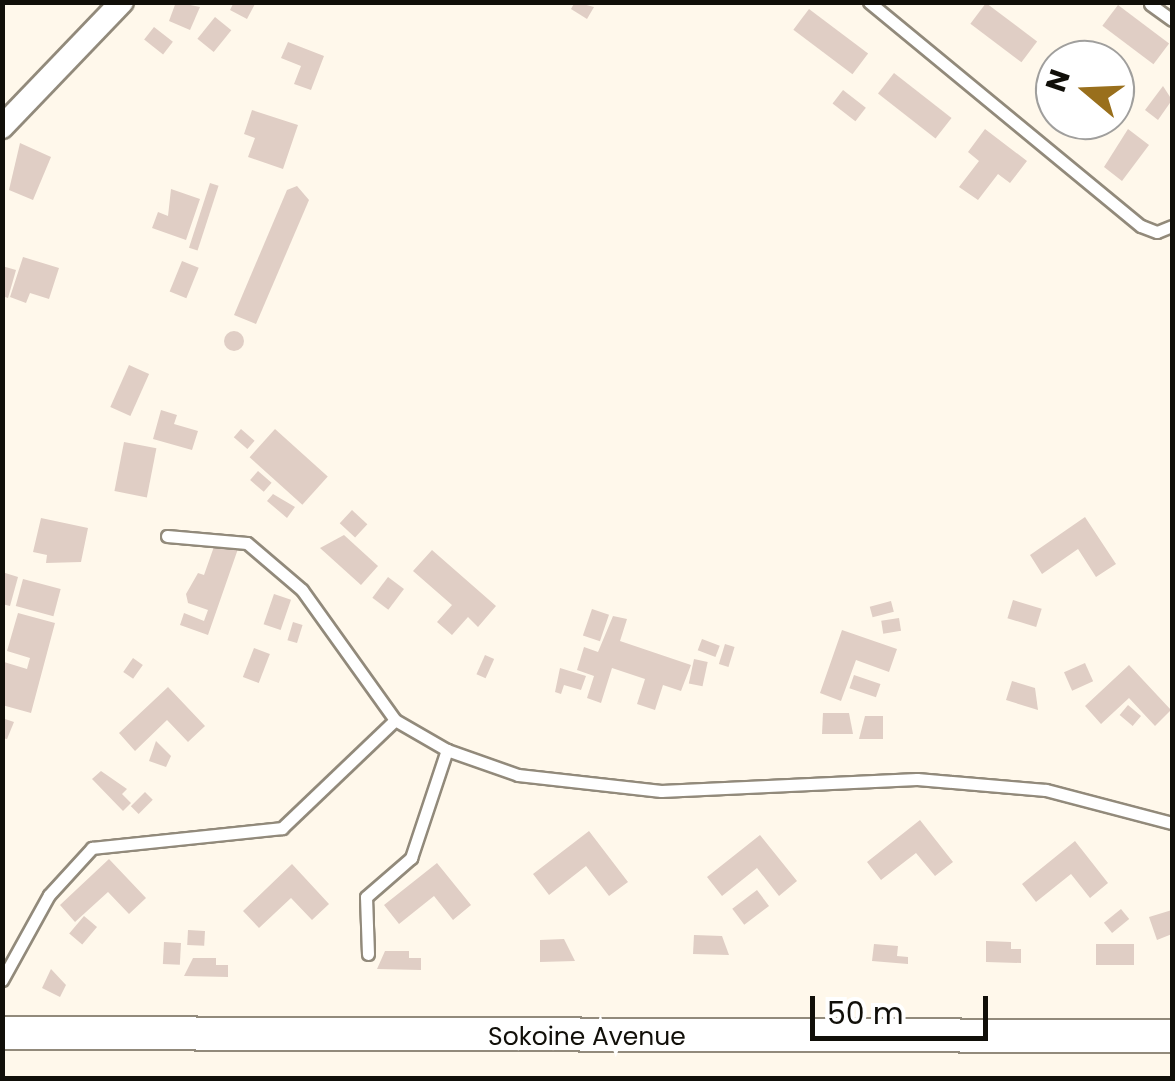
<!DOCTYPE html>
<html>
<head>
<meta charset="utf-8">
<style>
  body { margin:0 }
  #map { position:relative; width:1175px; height:1081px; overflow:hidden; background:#fff8eb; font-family:Poppins,sans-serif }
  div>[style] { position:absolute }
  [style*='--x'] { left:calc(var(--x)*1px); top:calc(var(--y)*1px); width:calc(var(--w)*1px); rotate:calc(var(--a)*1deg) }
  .building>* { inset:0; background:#e0cec5; transform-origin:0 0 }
  .round { border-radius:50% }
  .roads { filter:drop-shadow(2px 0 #928a7b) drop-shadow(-2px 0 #928a7b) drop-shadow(0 2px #928a7b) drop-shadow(0 -2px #928a7b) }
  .lane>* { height:11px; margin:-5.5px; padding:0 5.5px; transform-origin:5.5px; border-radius:5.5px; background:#fff }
  .street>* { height:22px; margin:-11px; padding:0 11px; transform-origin:11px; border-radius:11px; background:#fff }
  .secondary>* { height:32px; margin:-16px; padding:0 16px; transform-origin:16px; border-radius:16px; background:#fff }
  span { translate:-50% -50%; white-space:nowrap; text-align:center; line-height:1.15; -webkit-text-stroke:10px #fff; paint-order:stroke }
  .street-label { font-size:25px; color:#110f09 }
  .frame { position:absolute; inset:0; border:5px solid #110f09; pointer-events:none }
  .north { position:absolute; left:1035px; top:40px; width:100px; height:100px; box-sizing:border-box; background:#fff; border:2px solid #a09f9d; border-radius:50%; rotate:289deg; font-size:28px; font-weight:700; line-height:40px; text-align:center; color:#110f09 }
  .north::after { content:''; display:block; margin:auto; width:35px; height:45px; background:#996f1c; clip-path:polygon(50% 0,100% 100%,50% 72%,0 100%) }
  .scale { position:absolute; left:810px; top:996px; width:178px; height:45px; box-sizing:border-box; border:5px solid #110f09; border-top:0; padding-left:12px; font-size:30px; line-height:35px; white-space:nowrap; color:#110f09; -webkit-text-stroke:8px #fff; paint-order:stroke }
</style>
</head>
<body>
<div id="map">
  <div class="building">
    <i style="clip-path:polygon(176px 2px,200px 7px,190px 30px,169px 21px)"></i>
    <i style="clip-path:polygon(234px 2px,256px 2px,247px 19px,230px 10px)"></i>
    <i style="clip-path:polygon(575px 2px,594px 7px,587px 19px,571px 9px)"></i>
    <i style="left:986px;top:3px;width:64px;height:26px;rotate:37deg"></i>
    <i style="left:1118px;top:5px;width:64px;height:26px;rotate:37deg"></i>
    <i style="left:809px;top:9px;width:74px;height:26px;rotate:37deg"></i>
    <i style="left:215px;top:17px;width:21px;height:28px;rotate:39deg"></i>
    <i style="left:154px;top:27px;width:24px;height:16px;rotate:38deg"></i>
    <i style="clip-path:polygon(288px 42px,324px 56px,311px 90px,294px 84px,301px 66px,281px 58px)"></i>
    <i style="left:894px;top:73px;width:73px;height:26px;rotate:38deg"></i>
    <i style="clip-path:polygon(1163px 86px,1172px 100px,1158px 120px,1145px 110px)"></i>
    <i style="left:843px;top:90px;width:29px;height:17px;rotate:38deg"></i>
    <i style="clip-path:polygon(252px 110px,298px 125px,283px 169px,248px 157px,255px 138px,244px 134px)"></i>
    <i style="clip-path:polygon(985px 129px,1027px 161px,1010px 183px,998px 174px,978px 200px,959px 187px,979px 161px,968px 152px)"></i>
    <i style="clip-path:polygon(1128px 129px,1149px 145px,1122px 181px,1104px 167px)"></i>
    <i style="clip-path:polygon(20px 143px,51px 157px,33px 200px,9px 190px)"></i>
    <i style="left:210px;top:183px;width:9px;height:68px;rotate:18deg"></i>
    <i style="clip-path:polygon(297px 186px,309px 200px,256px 324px,234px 315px,287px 190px)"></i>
    <i style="clip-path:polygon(171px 189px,200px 199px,186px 240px,152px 228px,158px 212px,168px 216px)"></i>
    <i style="clip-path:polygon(23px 257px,59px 268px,49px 299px,30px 293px,26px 303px,10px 297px)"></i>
    <i style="left:182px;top:261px;width:18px;height:33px;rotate:22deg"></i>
    <i style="clip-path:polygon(2px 266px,16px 270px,8px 298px,2px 296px)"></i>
    <i class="round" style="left:224px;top:331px;width:20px;height:20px"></i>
    <i style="left:129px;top:365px;width:22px;height:46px;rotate:24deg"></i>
    <i style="clip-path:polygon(161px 410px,177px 415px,174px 424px,198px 431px,192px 450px,153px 439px)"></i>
    <i style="left:241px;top:429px;width:18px;height:11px;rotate:41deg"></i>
    <i style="left:275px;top:429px;width:71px;height:38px;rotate:42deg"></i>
    <i style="left:124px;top:442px;width:33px;height:50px;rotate:11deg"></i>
    <i style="left:258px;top:471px;width:18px;height:12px;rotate:41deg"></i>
    <i style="clip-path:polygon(273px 494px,295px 507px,287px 518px,267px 501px)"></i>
    <i style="left:352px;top:510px;width:21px;height:18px;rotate:43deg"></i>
    <i style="clip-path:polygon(1085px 517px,1116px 564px,1096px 577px,1078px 549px,1042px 574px,1030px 555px)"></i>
    <i style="clip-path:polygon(41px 518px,88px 528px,81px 562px,46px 563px,47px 555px,33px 552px)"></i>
    <i style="clip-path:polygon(344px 535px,378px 566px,361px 585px,320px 548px)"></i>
    <i style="clip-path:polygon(217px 538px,239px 546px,208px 635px,180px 625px,184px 613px,204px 621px,208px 610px,188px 603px,186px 594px,198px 573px,204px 575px)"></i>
    <i style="clip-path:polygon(432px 550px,496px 606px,478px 627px,468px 617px,452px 635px,437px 622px,452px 605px,413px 571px)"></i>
    <i style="clip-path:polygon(2px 572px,18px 577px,10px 606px,2px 604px)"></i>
    <i style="left:388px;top:577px;width:20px;height:26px;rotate:37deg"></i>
    <i style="left:23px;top:579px;width:39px;height:28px;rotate:15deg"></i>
    <i style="left:274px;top:594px;width:18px;height:32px;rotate:19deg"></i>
    <i style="left:1013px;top:600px;width:30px;height:19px;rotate:17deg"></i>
    <i style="left:891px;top:601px;width:11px;height:22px;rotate:75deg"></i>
    <i style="left:592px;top:609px;width:18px;height:28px;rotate:19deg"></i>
    <i style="clip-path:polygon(18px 613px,55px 623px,31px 713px,2px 705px,4px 662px,27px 669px,30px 658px,7px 651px)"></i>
    <i style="clip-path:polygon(613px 616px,627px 619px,620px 641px,691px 665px,681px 691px,663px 685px,655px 710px,637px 704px,645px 679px,612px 668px,601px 703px,587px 698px,594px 676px,577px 670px,584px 647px,598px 652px)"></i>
    <i style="left:899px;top:618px;width:13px;height:18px;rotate:81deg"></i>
    <i style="left:293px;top:622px;width:10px;height:19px;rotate:17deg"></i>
    <i style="clip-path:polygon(842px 630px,897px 649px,889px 672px,856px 660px,841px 701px,820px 693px)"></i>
    <i style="left:702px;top:639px;width:19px;height:12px;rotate:21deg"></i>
    <i style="left:725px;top:644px;width:10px;height:21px;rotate:17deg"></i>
    <i style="left:254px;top:648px;width:17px;height:31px;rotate:21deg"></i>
    <i style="left:485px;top:655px;width:10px;height:21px;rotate:24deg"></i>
    <i style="left:133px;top:658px;width:12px;height:17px;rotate:35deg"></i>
    <i style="left:694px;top:659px;width:14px;height:25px;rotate:12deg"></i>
    <i style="left:1085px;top:663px;width:20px;height:23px;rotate:66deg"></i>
    <i style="clip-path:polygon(1129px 665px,1171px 710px,1155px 726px,1129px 698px,1101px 724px,1085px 706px)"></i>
    <i style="clip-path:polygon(560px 668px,586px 676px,581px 690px,564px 685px,561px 694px,555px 692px)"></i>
    <i style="left:854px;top:675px;width:28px;height:14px;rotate:19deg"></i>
    <i style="clip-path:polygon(1012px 681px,1035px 688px,1038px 710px,1006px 700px)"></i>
    <i style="clip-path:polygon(168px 687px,205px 726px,188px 742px,167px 720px,135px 751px,119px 733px)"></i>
    <i style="left:1128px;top:705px;width:17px;height:13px;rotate:40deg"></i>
    <i style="clip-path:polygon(823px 713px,849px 713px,853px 734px,822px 734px)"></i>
    <i style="clip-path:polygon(865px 716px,883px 716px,883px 739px,859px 739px)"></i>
    <i style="clip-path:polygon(2px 718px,14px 722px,7px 739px,2px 738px)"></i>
    <i style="clip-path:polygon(156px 741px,171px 756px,166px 767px,149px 761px)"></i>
    <i style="clip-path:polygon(101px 771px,127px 789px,122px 794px,131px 803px,123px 811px,92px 779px)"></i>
    <i style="left:145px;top:792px;width:11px;height:20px;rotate:45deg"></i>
    <i style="clip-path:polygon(920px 820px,953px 862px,935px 876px,916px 853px,881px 880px,867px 862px)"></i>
    <i style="clip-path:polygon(589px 831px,628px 882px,609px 896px,586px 866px,549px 895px,533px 874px)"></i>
    <i style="clip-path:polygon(760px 835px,797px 881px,779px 896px,757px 868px,722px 896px,707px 877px)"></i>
    <i style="clip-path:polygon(1075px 841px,1108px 883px,1090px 898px,1071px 874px,1036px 902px,1022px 884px)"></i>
    <i style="clip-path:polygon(109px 859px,146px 898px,129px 914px,108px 892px,75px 922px,60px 905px)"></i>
    <i style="clip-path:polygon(437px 863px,471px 905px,453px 920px,434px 896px,399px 924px,384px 905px)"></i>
    <i style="clip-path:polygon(292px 864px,329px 904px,312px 920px,291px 898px,259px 928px,243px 911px)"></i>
    <i style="left:757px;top:890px;width:20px;height:31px;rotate:53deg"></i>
    <i style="left:1121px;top:909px;width:13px;height:22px;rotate:51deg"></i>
    <i style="clip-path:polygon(1172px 910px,1172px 934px,1157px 940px,1149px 917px)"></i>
    <i style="left:84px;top:916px;width:17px;height:23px;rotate:40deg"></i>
    <i style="left:188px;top:930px;width:17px;height:15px;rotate:3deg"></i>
    <i style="clip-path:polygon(694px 935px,722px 936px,729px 955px,693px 954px)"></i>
    <i style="clip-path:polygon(564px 939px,575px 961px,540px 962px,540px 940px)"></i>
    <i style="clip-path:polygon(986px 941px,1011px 942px,1011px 949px,1021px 949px,1021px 963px,986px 962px)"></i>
    <i style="left:164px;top:942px;width:17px;height:22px;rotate:3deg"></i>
    <i style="clip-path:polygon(874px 944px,898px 946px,897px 956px,908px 957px,908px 964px,872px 961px)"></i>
    <i style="left:1096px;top:944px;width:38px;height:21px"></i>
    <i style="clip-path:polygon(385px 951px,409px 951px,409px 958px,421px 958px,421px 970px,377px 969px)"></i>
    <i style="clip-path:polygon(193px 958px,216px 958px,216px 965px,228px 965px,228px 977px,184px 976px)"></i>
    <i style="clip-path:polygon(51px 969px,66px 985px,60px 997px,42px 988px)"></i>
  </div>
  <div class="roads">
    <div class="lane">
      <i style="--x:869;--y:2;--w:352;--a:39.5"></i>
      <i style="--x:1141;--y:226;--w:17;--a:21"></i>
      <i style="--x:1157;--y:232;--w:16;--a:-22"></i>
      <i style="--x:1150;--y:4;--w:27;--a:36"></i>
      <i style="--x:167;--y:536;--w:80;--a:5"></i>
      <i style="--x:247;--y:543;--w:72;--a:40.5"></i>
      <i style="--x:302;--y:590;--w:160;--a:54.4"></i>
      <i style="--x:395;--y:720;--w:60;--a:30"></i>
      <i style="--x:447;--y:750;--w:75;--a:19.4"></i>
      <i style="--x:518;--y:775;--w:144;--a:6.4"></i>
      <i style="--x:661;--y:791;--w:256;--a:-2.7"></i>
      <i style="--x:917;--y:779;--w:129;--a:4.9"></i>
      <i style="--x:1046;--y:790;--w:130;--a:14.7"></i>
      <i style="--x:368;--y:954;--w:57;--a:-92"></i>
      <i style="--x:366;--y:897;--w:60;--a:-40.9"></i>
      <i style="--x:411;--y:858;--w:114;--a:-71.6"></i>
      <i style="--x:2;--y:980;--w:97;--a:-61.1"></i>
      <i style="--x:49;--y:895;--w:64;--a:-47.5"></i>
      <i style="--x:92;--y:848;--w:191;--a:-6"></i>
      <i style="--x:282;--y:828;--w:156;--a:-43.7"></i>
    </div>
    <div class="street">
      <i style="--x:2;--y:127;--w:173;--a:-46.2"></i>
    </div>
    <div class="secondary">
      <i style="--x:2;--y:1033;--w:1170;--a:0.15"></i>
    </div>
  </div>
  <div class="street-label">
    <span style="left:587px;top:1037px">Sokoine Avenue</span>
  </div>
  <div class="frame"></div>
  <div class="north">N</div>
  <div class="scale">50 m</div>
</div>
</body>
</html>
